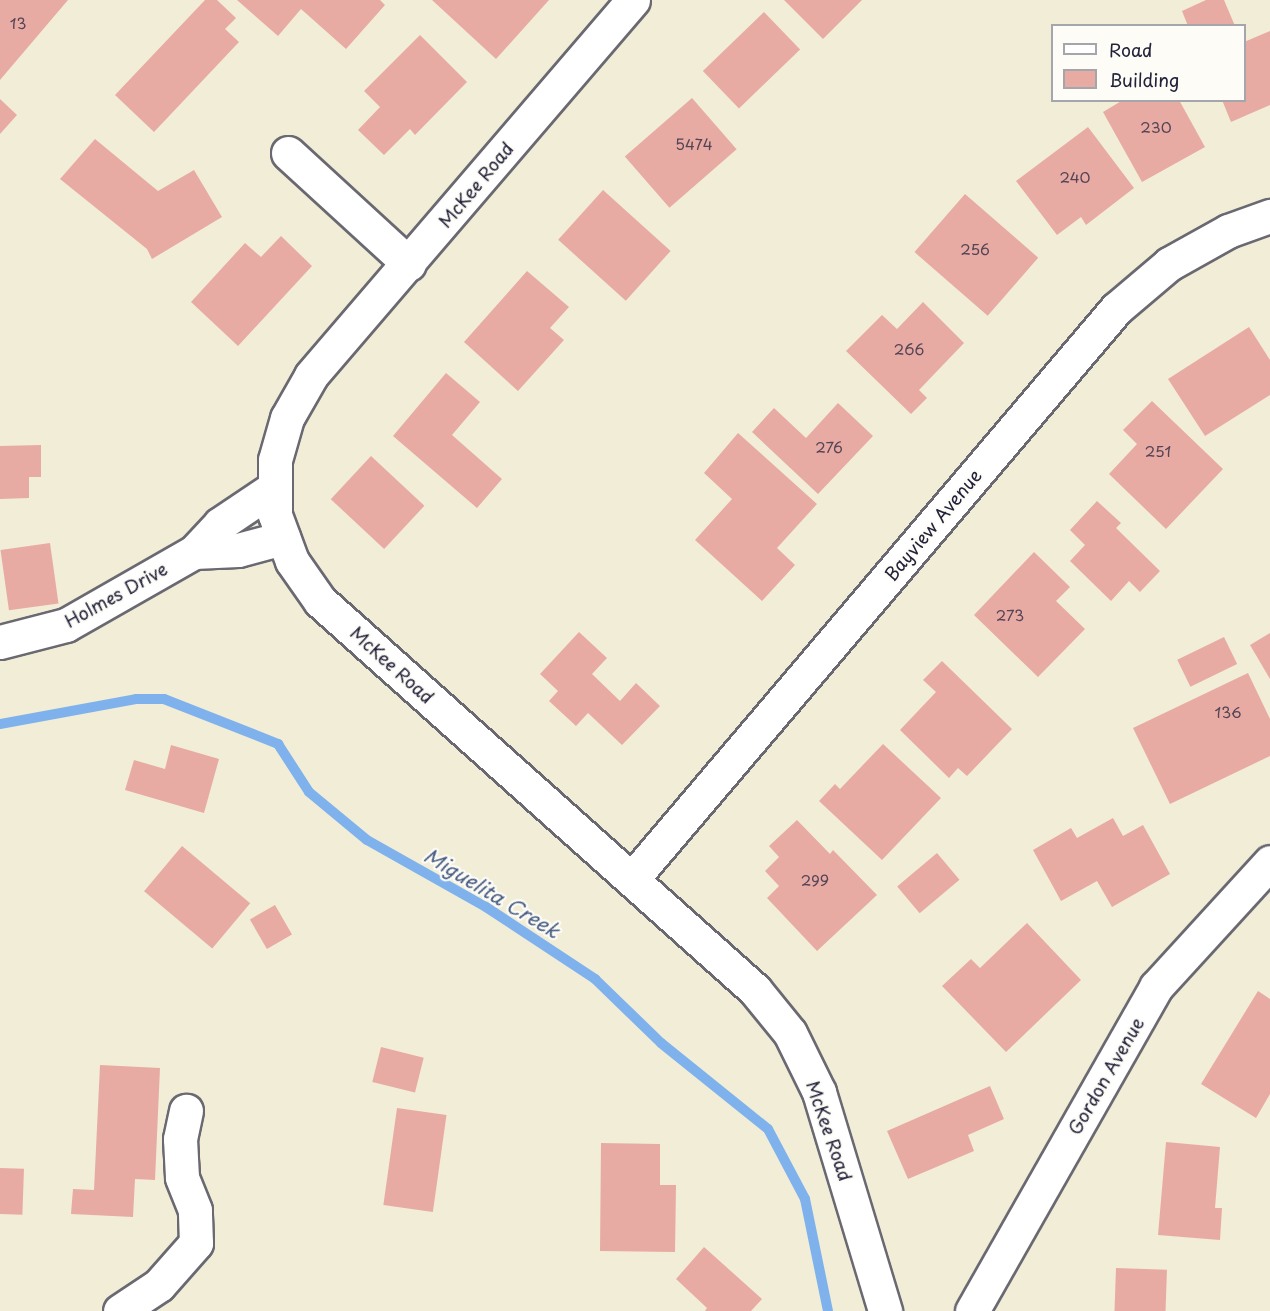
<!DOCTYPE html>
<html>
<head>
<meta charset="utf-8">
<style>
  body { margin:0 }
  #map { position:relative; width:1270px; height:1311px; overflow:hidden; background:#f1edd7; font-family:"Playpen Sans",sans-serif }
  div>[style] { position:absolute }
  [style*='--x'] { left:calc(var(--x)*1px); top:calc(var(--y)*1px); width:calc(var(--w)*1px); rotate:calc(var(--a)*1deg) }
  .stream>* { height:10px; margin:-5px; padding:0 5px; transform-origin:5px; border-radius:5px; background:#7fb2ec }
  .building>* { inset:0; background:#e8aba4; transform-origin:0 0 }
  .roads { filter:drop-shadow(2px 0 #6a6972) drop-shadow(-2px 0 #6a6972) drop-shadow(0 2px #6a6972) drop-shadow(0 -2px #6a6972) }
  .minor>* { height:33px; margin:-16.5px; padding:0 16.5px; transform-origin:16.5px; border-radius:16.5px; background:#fff }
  span { translate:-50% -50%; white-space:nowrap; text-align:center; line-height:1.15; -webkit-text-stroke:4.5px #fdfcf7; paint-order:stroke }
  .number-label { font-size:15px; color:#544455 }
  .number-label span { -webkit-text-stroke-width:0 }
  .street-label { font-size:18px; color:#22223b }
  .water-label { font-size:20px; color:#475c82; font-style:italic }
  .legend { position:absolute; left:1051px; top:24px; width:195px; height:78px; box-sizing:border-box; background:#fdfcf7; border:2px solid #a5a5ac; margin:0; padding:8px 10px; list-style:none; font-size:18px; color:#22223b }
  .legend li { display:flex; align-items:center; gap:12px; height:30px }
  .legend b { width:30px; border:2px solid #a5a5ac }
</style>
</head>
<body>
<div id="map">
  <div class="stream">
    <i style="--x:0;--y:724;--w:138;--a:-10.4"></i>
    <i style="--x:136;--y:699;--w:28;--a:0"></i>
    <i style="--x:164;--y:699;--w:123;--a:21.5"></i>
    <i style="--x:278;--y:744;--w:57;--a:57.1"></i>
    <i style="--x:309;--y:792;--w:75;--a:39.6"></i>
    <i style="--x:367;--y:840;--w:137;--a:29.4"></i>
    <i style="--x:486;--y:907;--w:131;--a:33.4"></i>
    <i style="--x:595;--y:979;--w:92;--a:44.1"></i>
    <i style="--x:661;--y:1043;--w:137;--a:38.8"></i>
    <i style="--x:768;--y:1129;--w:79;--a:62.1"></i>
    <i style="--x:805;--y:1199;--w:114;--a:78.4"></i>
  </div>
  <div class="building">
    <i style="clip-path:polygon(0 0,68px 0,0 80px)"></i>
    <i style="clip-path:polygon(205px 0,217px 0,236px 18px,225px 29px,239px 42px,154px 132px,115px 95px)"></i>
    <i style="clip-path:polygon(237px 0,380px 0,385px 5px,346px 49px,301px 9px,278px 36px)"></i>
    <i style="clip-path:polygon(432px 0,549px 0,496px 59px)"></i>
    <i style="clip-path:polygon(784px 0,862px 0,823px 39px)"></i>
    <i style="clip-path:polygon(1206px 0,1224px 0,1235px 26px,1188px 26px,1182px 11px)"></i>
    <i style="left:764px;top:12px;width:52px;height:85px;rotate:46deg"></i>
    <i style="clip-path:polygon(1270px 31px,1270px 105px,1231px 122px,1222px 100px,1244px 100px,1244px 42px)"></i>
    <i style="clip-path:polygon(420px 35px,467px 82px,415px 135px,410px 129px,384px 155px,358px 130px,380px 107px,364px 91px)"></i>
    <i style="left:692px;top:98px;width:68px;height:89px;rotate:49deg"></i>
    <i style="clip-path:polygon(0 99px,17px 115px,0 134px)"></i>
    <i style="clip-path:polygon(1123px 100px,1179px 100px,1205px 147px,1142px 182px,1103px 112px)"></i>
    <i style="clip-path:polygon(1088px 127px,1134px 188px,1086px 225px,1081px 217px,1057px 235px,1016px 181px)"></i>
    <i style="clip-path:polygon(95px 139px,158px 191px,194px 170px,222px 217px,152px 259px,147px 249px,60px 179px)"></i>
    <i style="left:603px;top:190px;width:91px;height:67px;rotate:42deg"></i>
    <i style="left:965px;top:194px;width:97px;height:77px;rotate:41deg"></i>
    <i style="clip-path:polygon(281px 236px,312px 266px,238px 346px,191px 302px,245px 243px,261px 257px)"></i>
    <i style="clip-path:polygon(527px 271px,569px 307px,550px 328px,564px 340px,518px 391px,464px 342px)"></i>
    <i style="clip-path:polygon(923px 302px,964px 343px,919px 390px,927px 398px,911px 414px,846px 351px,882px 315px,897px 329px)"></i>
    <i style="clip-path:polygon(1249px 327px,1270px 360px,1270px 395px,1205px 436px,1168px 379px)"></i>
    <i style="clip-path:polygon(446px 373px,480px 402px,452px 435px,502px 479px,477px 508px,393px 436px)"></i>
    <i style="clip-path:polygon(1152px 401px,1223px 469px,1166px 529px,1109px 474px,1137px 444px,1123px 430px)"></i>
    <i style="clip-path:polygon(838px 403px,873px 436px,818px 494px,752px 432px,774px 408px,806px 438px)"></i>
    <i style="clip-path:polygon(738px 433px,817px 504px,777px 548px,795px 565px,762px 601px,695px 540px,732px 499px,704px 473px)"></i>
    <i style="clip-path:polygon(41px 445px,41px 477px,29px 477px,29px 498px,0 499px,0 446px)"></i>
    <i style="left:371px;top:456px;width:73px;height:59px;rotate:43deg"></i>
    <i style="clip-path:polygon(1097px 501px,1121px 523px,1116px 528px,1160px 571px,1140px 592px,1129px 581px,1111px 601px,1070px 561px,1085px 545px,1070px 530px)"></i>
    <i style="left:50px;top:543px;width:61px;height:50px;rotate:82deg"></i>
    <i style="clip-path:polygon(1034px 552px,1070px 587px,1056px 601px,1085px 629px,1038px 677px,974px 615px)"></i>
    <i style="clip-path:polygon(579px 632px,607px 658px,592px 674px,620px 701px,636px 683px,660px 706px,622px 745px,588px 713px,576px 726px,549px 701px,558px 691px,540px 674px)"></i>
    <i style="clip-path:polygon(1270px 633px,1270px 679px,1250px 645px)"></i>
    <i style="left:1224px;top:637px;width:30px;height:52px;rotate:64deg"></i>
    <i style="clip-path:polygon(942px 661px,1012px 729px,967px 776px,958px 768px,949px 778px,900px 730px,936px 692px,923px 680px)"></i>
    <i style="clip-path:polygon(1248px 673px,1270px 719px,1270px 756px,1170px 804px,1133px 728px)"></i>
    <i style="clip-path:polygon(883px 744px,941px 798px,882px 860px,819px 801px,835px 784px,840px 789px)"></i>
    <i style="clip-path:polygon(171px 745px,219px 759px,204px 813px,125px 790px,134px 760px,165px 769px)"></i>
    <i style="clip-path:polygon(1113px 818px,1123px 836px,1143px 825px,1170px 874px,1112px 907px,1097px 881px,1061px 901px,1033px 850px,1071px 828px,1077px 838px)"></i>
    <i style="clip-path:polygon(797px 820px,830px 854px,833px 850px,877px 895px,817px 951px,767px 898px,779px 886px,765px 871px,779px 857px,769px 846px)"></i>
    <i style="left:182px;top:846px;width:89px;height:59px;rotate:40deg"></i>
    <i style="left:937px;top:853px;width:35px;height:52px;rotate:50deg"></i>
    <i style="left:275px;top:905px;width:34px;height:29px;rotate:60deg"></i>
    <i style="clip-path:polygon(1027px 923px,1081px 980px,1006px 1052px,942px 986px,971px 959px,980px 968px)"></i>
    <i style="clip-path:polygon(1258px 991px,1270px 999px,1270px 1094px,1256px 1118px,1201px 1084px)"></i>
    <i style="left:381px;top:1047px;width:44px;height:36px;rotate:14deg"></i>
    <i style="clip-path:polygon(100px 1065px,160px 1068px,155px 1180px,135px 1179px,133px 1217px,71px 1214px,73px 1189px,94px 1190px)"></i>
    <i style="clip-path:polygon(990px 1086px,1004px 1119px,968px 1135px,974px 1151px,908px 1179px,887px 1131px)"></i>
    <i style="left:397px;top:1108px;width:50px;height:98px;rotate:8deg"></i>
    <i style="clip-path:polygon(1166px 1142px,1220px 1147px,1215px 1208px,1222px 1208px,1220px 1240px,1158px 1235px)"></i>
    <i style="clip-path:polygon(601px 1143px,660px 1144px,660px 1185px,676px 1185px,675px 1252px,600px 1251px)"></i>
    <i style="left:0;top:1168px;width:24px;height:46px;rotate:2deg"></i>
    <i style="clip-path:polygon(704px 1247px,762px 1299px,751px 1311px,705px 1311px,707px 1308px,676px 1279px)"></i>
    <i style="left:1116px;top:1268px;width:51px;height:43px;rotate:2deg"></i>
  </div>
  <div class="roads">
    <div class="minor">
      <i style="--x:633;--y:0;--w:495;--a:130.6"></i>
      <i style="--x:311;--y:376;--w:48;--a:119.7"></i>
      <i style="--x:287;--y:418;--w:44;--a:105.9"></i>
      <i style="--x:275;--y:460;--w:55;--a:90"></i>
      <i style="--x:275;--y:515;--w:49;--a:69.7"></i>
      <i style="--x:292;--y:561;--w:49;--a:55"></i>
      <i style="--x:320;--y:601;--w:584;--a:41.8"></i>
      <i style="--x:755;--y:990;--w:55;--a:50.9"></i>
      <i style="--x:790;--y:1033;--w:66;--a:63.8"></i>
      <i style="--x:819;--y:1092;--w:229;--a:73.2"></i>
      <i style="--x:288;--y:153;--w:164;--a:42.5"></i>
      <i style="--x:194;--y:552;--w:44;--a:-2.6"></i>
      <i style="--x:238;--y:550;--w:47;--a:-14.9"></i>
      <i style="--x:0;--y:642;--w:68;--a:-14.4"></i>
      <i style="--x:66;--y:625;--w:147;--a:-29.7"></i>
      <i style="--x:194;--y:552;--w:38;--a:-47"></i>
      <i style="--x:220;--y:524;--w:63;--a:-33.9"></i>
      <i style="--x:632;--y:879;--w:748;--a:-49.66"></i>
      <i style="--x:1116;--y:309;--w:70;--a:-40.3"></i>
      <i style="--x:1169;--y:264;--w:68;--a:-29.2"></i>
      <i style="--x:1228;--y:231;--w:45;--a:-19.7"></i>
      <i style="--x:120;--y:1311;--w:47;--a:-33.7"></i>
      <i style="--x:159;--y:1285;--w:56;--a:-48.6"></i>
      <i style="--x:196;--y:1243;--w:33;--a:-92"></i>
      <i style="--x:195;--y:1210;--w:35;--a:-112"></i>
      <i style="--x:182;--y:1177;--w:38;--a:-93"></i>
      <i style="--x:180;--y:1139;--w:29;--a:-78"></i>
      <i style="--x:972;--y:1311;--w:373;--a:-60.4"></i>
      <i style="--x:1156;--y:987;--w:169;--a:-47.6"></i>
    </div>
  </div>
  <div class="number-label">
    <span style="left:18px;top:23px">13</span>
    <span style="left:1156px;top:127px">230</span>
    <span style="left:694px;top:144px">5474</span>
    <span style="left:1075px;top:177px">240</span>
    <span style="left:975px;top:249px">256</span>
    <span style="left:909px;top:349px">266</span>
    <span style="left:829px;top:447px">276</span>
    <span style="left:1158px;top:451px">251</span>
    <span style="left:1010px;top:615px">273</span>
    <span style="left:1228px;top:712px">136</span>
    <span style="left:815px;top:880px">299</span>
  </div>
  <div class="street-label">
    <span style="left:476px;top:185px;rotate:-50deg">McKee Road</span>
    <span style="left:933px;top:525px;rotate:-50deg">Bayview Avenue</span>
    <span style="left:116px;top:595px;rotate:-29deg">Holmes Drive</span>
    <span style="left:392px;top:665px;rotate:42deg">McKee Road</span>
    <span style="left:1106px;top:1076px;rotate:-60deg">Gordon Avenue</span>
    <span style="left:829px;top:1131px;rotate:71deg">McKee Road</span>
  </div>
  <div class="water-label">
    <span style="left:492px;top:893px;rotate:31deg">Miguelita Creek</span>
  </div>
  <ul class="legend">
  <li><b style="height:8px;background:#fff"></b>Road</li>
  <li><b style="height:16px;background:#e8aba4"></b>Building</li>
  </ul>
</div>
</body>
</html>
